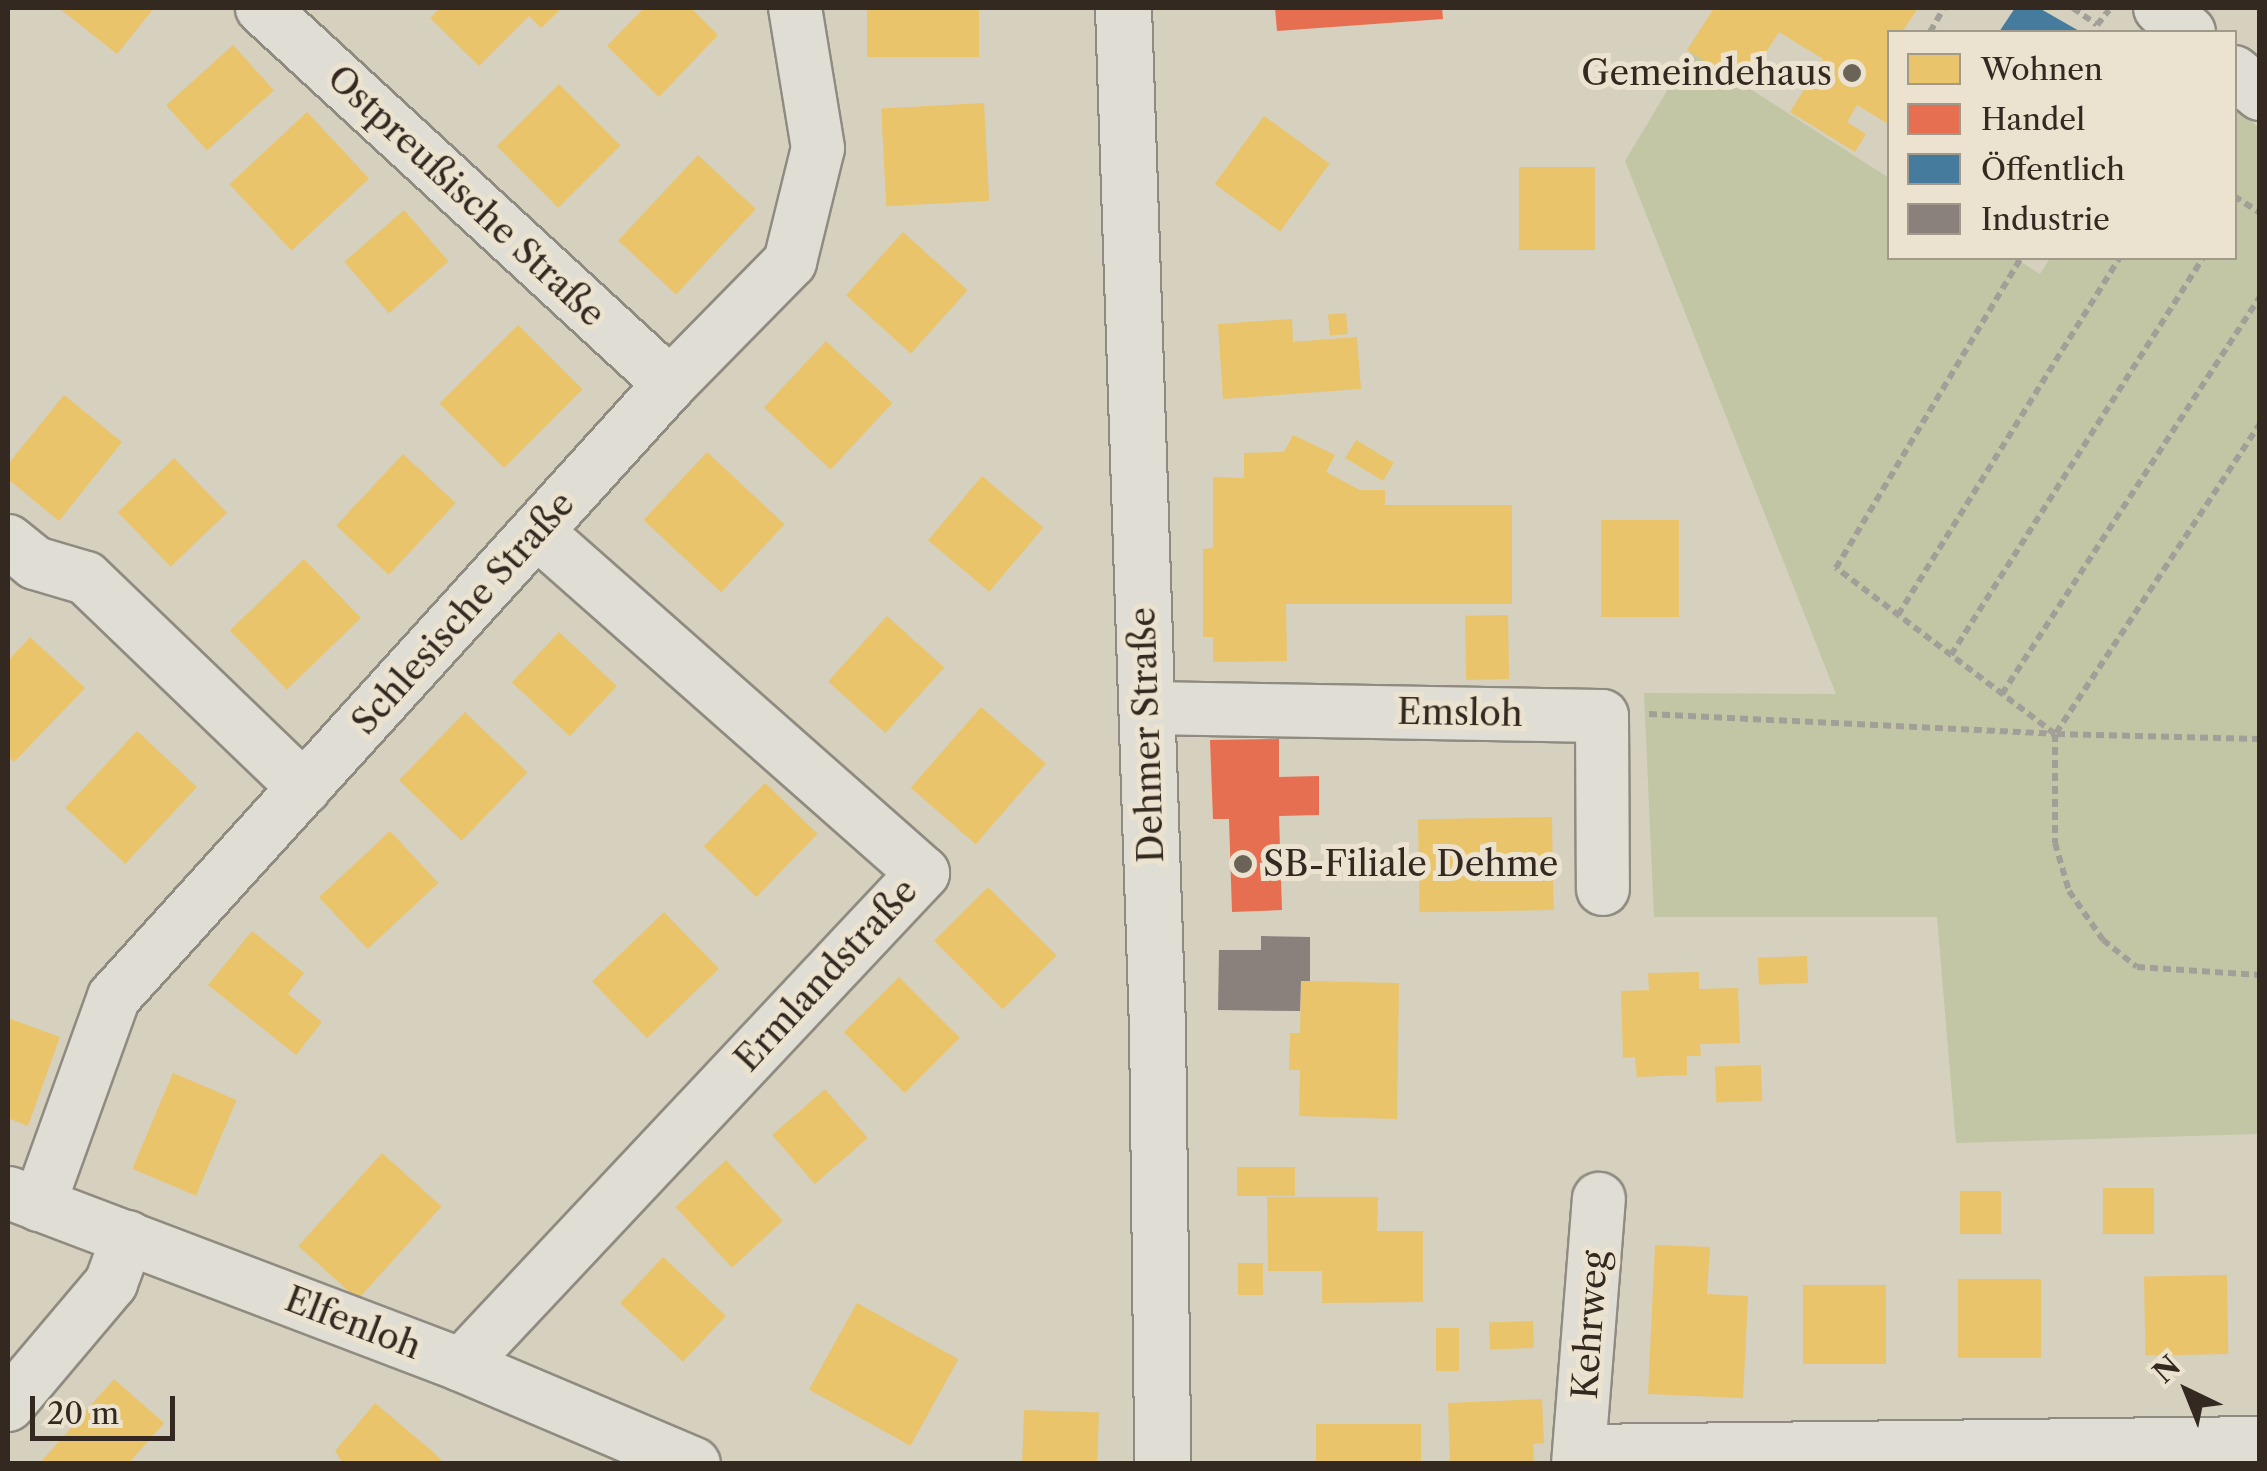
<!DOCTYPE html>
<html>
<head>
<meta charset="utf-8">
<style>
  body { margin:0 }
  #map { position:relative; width:2267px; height:1471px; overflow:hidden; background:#d6d0bf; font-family:"Libre Caslon Text",serif }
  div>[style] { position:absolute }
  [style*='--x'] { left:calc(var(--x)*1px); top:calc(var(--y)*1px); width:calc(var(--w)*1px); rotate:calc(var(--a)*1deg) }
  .green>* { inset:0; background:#c2c6a4 }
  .homes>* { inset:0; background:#e9c46a; transform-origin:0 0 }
  .shops>* { inset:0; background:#e76f51 }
  .public>* { inset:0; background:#457b9d }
  .industry>* { inset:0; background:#8a817c }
  .path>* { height:6px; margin-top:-3px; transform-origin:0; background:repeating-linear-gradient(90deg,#a29f98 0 8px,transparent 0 13px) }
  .roads { filter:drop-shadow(2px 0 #908b81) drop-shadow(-2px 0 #908b81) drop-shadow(0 2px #908b81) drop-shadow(0 -2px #908b81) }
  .street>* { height:52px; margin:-26px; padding:0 26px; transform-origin:26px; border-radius:26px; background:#e0ddd4 }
  .secondary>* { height:55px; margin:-27.5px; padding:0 27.5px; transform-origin:27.5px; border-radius:27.5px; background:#e0ddd4 }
  .dots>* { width:28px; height:28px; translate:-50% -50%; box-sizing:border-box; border:5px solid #ebe3cf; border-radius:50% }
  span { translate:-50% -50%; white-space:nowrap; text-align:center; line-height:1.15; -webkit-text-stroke:10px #ebe3cf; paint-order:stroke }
  .poi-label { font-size:35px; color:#332921 }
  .right { translate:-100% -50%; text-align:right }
  .left { translate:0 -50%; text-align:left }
  .street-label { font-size:35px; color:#332921 }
  .frame { position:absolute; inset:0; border:10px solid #332921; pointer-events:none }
  .legend { position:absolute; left:1887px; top:30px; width:350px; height:230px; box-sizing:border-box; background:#ebe3cf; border:2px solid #a19989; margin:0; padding:12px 18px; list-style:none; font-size:30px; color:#332921 }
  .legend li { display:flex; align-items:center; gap:20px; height:50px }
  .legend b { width:50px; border:2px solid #a19989 }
  .north { position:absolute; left:2137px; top:1341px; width:100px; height:100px; -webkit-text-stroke:8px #ebe3cf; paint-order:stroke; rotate:317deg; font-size:28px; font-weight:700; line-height:40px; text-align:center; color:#332921 }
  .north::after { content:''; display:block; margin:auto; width:35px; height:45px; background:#332921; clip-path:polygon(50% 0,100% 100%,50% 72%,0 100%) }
  .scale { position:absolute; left:30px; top:1396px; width:145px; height:45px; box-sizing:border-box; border:5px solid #332921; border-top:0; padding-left:12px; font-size:30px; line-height:35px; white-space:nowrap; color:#332921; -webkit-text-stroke:8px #ebe3cf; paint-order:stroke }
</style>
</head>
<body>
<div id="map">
  <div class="green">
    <i style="clip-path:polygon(1691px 51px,1889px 178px,1890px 258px,2015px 258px,2040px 274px,2050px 258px,2234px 258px,2235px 106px,2259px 128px,2259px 1134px,1956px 1143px,1937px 917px,1654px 917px,1644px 693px,1836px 694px,1625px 161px)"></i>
  </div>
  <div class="homes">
    <i style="clip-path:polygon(59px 8px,154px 8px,117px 54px)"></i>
    <i style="clip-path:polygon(440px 8px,562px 8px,541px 28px,529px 16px,479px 66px,430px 18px)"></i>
    <i style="clip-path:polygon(644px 8px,691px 8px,718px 35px,659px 97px,607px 46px)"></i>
    <i style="left:867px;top:8px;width:112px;height:49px"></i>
    <i style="clip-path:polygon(1714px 8px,1918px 8px,1904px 29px,1909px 32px,1890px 32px,1890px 125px,1857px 105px,1847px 122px,1866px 134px,1855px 152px,1790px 112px,1823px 59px,1779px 32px,1744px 86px,1687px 50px)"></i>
    <i style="left:233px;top:45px;width:61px;height:90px;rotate:48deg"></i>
    <i style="left:559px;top:84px;width:87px;height:88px;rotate:45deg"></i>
    <i style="left:984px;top:103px;width:98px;height:103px;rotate:87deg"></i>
    <i style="left:307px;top:112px;width:91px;height:106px;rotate:47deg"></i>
    <i style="left:1264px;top:116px;width:81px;height:84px;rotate:36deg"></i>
    <i style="left:698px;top:155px;width:79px;height:117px;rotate:43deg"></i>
    <i style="left:1519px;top:167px;width:76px;height:83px"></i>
    <i style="left:404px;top:210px;width:68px;height:79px;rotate:49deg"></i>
    <i style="left:903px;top:232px;width:87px;height:85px;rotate:42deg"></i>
    <i style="left:1346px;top:313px;width:21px;height:18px;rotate:85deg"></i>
    <i style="clip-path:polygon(1292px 319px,1293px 342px,1357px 337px,1361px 389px,1223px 399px,1218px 324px)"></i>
    <i style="left:518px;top:325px;width:91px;height:111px;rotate:45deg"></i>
    <i style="left:826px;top:341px;width:91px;height:91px;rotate:43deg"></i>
    <i style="clip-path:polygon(64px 395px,122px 442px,59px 521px,8px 479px,8px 464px)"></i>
    <i style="clip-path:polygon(1293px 435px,1335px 455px,1326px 472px,1360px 490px,1385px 490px,1385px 505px,1512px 505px,1512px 604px,1286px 604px,1287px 661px,1213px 662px,1213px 637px,1203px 637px,1203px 549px,1213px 548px,1213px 477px,1244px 478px,1244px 453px,1284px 452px)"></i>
    <i style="left:1356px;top:440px;width:44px;height:21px;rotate:31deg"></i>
    <i style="left:707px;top:452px;width:106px;height:93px;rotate:43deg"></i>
    <i style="left:403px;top:454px;width:72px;height:98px;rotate:43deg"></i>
    <i style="left:174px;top:458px;width:76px;height:78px;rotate:46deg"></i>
    <i style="left:982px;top:476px;width:80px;height:84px;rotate:40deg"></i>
    <i style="left:1601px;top:520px;width:78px;height:97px"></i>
    <i style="left:304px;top:559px;width:82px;height:103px;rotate:46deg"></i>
    <i style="left:1508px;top:615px;width:64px;height:43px;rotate:89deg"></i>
    <i style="left:887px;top:616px;width:77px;height:88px;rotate:42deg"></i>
    <i style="left:559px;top:632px;width:79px;height:69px;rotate:43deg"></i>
    <i style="clip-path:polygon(30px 637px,85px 688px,14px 762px,8px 756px,8px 661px)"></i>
    <i style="left:981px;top:707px;width:86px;height:107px;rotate:41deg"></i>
    <i style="left:465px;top:712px;width:87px;height:95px;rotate:44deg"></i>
    <i style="left:137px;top:731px;width:82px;height:105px;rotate:43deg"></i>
    <i style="left:765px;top:783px;width:73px;height:88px;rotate:44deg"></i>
    <i style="left:1552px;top:817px;width:93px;height:134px;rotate:89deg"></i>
    <i style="left:390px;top:831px;width:71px;height:97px;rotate:47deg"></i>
    <i style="left:988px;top:887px;width:97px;height:76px;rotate:45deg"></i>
    <i style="left:664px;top:912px;width:79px;height:100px;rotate:46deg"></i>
    <i style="clip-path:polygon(252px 931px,304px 973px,288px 994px,322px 1022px,296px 1055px,208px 985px)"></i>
    <i style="left:1807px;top:956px;width:27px;height:49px;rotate:88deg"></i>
    <i style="clip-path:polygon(1699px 972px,1699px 989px,1738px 988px,1740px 1043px,1700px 1044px,1701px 1056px,1687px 1056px,1687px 1075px,1637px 1077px,1635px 1057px,1623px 1058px,1621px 991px,1649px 990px,1648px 973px)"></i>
    <i style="left:899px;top:977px;width:86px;height:78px;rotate:45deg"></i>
    <i style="clip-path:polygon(1301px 981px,1399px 983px,1397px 1119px,1299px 1116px,1300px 1070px,1289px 1070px,1290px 1033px,1300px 1033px)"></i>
    <i style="clip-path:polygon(8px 1018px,60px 1037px,28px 1126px,8px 1118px)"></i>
    <i style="left:1761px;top:1065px;width:36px;height:46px;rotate:88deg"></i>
    <i style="left:173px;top:1073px;width:69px;height:104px;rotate:23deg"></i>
    <i style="left:825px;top:1089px;width:65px;height:70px;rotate:49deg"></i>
    <i style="left:382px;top:1153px;width:80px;height:125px;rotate:42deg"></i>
    <i style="left:726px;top:1160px;width:83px;height:69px;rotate:47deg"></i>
    <i style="left:1237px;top:1167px;width:58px;height:29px"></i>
    <i style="left:2103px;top:1188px;width:51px;height:46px"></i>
    <i style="left:1960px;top:1191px;width:41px;height:43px"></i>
    <i style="clip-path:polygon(1267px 1197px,1378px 1197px,1377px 1231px,1423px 1231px,1423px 1302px,1322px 1303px,1322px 1271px,1268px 1271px)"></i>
    <i style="clip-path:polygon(1655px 1245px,1710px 1247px,1707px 1294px,1748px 1296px,1743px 1398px,1648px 1394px)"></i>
    <i style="left:663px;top:1257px;width:86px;height:63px;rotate:43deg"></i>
    <i style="left:1263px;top:1263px;width:32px;height:25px;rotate:90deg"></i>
    <i style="left:2227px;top:1275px;width:79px;height:83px;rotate:89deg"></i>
    <i style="left:1958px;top:1279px;width:83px;height:79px"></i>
    <i style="left:1886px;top:1285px;width:79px;height:83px;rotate:90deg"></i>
    <i style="left:857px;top:1303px;width:116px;height:99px;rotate:29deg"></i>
    <i style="left:1533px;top:1321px;width:27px;height:44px;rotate:88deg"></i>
    <i style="left:1436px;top:1328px;width:23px;height:43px"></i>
    <i style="clip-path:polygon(114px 1379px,164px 1423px,128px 1464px,39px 1464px)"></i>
    <i style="clip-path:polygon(1542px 1399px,1544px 1443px,1533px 1444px,1534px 1464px,1450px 1464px,1448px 1403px)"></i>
    <i style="clip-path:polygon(375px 1403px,432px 1451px,445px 1464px,343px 1464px,335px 1451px)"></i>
    <i style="left:1024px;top:1410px;width:75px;height:54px;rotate:2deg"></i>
    <i style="left:1316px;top:1424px;width:105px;height:40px"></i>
  </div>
  <div class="shops">
    <i style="clip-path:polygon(1275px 8px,1442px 8px,1443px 19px,1277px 31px)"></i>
    <i style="clip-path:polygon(1279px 739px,1279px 777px,1319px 776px,1319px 815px,1279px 816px,1282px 910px,1232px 912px,1229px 819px,1213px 819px,1210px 740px)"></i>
  </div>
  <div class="public">
    <i style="clip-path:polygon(2015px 8px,2039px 8px,2081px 32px,1999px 32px)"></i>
  </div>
  <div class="industry">
    <i style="clip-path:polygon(1261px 936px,1310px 937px,1310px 981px,1301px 981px,1300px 1011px,1218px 1010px,1219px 950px,1261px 950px)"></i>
  </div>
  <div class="path">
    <i style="--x:2073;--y:8;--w:29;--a:35"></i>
    <i style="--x:2097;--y:25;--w:19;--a:-51"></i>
    <i style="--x:1930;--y:32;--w:28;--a:-60"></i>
    <i style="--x:2234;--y:196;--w:31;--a:33"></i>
    <i style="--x:1898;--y:615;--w:420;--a:-58.2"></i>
    <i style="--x:1951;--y:655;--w:470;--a:-57.6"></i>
    <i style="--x:2002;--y:694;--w:474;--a:-57"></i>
    <i style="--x:1649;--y:714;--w:406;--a:2.8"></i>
    <i style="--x:2055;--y:734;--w:275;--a:-142.8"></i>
    <i style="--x:1836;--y:568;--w:361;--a:-59.2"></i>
    <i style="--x:2056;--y:733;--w:370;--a:-56.6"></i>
    <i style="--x:2260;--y:739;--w:205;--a:-178.6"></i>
    <i style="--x:2055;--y:734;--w:109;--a:90"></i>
    <i style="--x:2055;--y:843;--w:50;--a:73.7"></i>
    <i style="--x:2069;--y:891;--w:60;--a:55.2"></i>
    <i style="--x:2103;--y:940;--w:43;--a:38.5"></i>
    <i style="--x:2137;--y:967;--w:123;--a:3.7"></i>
  </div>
  <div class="roads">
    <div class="street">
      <i style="--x:262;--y:8;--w:555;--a:42.66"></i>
      <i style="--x:2160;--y:8;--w:38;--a:40"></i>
      <i style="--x:2234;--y:72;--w:34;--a:40"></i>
      <i style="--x:8;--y:541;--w:35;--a:39"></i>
      <i style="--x:35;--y:563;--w:53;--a:16.4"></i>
      <i style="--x:86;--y:578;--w:303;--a:43.9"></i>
      <i style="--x:1146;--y:708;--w:456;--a:1"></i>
      <i style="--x:1602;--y:716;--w:173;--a:89.7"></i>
      <i style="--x:9;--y:1193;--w:484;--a:20.8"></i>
      <i style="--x:461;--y:1365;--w:253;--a:23"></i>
      <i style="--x:39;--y:1205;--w:221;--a:-70.2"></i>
      <i style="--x:114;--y:997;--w:828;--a:-47.79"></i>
      <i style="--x:670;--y:384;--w:171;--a:-45.5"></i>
      <i style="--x:790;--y:262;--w:117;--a:-76.2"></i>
      <i style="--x:818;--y:148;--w:142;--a:-99.3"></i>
      <i style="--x:461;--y:1365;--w:675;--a:-46.8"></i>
      <i style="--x:923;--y:873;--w:515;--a:-138.54"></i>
      <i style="--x:8;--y:1405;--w:160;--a:-49.8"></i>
      <i style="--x:111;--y:1283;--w:49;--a:-69.7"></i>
      <i style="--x:1580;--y:1451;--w:680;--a:-0.67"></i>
      <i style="--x:1578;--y:1464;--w:266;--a:-85.5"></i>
    </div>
    <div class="secondary">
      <i style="--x:1123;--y:8;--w:1018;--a:88.09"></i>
      <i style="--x:1157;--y:1025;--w:439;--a:89.3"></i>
    </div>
  </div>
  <div class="dots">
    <i style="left:1852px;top:73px;background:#6c6358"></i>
    <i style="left:1243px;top:864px;background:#6c6358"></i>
  </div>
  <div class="poi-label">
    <span class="right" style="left:1832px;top:73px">Gemeindehaus</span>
    <span class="left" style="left:1263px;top:864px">SB-Filiale Dehme</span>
  </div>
  <div class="street-label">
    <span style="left:466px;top:196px;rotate:43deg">Ostpreußische Straße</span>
    <span style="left:463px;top:613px;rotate:-48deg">Schlesische Straße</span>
    <span style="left:1460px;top:713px;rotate:1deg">Emsloh</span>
    <span style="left:1147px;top:735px;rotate:-92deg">Dehmer Straße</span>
    <span style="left:826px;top:975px;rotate:-47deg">Ermlandstraße</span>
    <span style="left:353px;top:1323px;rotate:21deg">Elfenloh</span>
    <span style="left:1590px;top:1325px;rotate:-86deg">Kehrweg</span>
  </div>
  <div class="frame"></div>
  <ul class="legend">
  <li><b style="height:28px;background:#e9c46a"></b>Wohnen</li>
  <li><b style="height:28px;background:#e76f51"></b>Handel</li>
  <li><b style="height:28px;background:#457b9d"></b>Öffentlich</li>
  <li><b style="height:28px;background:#8a817c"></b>Industrie</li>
  </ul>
  <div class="north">N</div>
  <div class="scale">20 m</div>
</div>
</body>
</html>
